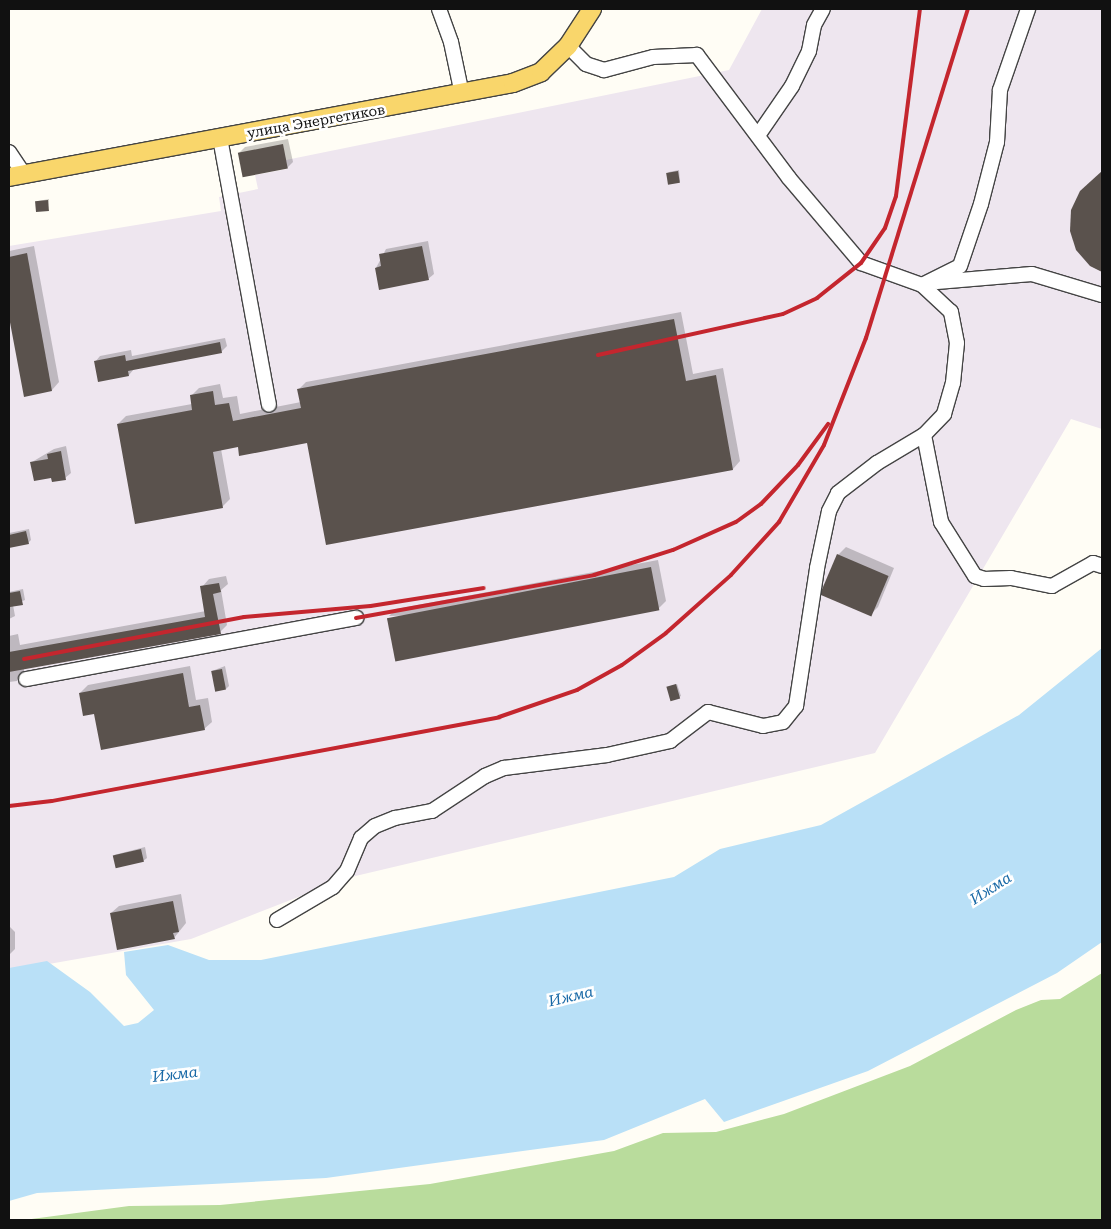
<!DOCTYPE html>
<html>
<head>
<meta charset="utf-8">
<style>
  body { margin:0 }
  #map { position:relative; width:1111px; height:1229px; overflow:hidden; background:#fffdf5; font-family:"Roboto Serif",serif }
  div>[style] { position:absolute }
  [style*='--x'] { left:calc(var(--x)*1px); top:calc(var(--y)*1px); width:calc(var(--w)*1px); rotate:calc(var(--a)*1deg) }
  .industrial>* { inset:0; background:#eee6ef }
  .forest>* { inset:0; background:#b9dc9c }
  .water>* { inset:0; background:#b9e0f7 }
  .shadow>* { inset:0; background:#0003 }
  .building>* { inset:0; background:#5a524d; transform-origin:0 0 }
  .roads { filter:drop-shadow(1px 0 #444) drop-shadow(-1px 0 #444) drop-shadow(0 1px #444) drop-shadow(0 -1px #444) }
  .minor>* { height:14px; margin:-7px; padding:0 7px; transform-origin:7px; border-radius:7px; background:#fff }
  .major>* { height:18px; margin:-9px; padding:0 9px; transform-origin:9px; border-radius:9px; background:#f9d66b }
  .rail>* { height:4px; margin:-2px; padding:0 2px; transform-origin:2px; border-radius:2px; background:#c4262e }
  span { translate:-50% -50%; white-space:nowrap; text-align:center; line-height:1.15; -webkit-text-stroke:5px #fff; paint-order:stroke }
  .street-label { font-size:14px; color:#111 }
  .water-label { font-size:15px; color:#1768a6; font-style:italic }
  .frame { position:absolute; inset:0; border:10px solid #111; pointer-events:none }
</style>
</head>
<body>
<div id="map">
  <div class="industrial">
    <i style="clip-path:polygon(762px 9px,1102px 9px,1102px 429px,1071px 419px,875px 753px,347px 878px,191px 939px,9px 971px,9px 246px,221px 211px,219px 197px,258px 189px,255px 175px,287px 169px,286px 160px,729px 70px)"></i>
  </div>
  <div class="forest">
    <i style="clip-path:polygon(1102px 973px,1102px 1220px,24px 1220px,129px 1206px,220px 1205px,430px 1184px,614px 1151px,663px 1133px,716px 1132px,784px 1114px,910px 1066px,1016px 1010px,1041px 1000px,1060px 999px)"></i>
  </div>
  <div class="water">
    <i style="clip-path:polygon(1102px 648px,1102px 942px,1057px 973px,868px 1071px,724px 1122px,705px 1099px,604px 1140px,326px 1178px,37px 1193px,9px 1201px,9px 968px,47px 961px,90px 992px,124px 1026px,138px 1023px,154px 1010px,126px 975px,124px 952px,168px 945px,209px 960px,261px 960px,674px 877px,720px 849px,821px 825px,1019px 715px)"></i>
  </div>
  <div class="shadow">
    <i style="clip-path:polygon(288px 139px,293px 162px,287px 168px,239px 153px,245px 147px)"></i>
    <i style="clip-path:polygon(679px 170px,680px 182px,668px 173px,669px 172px)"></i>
    <i style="clip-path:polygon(1102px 172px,1102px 271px,1091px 265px,1087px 185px)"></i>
    <i style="clip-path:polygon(49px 199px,48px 210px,37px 202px,38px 201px)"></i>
    <i style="clip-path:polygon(428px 241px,434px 274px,428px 279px,376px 268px,386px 249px)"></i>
    <i style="clip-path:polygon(34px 246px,59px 382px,52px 390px,25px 395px,9px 310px,9px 251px)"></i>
    <i style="clip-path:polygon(681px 312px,693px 374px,723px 368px,740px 461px,733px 469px,308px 442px,239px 446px,221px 449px,230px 499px,222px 507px,118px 424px,126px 416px,192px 404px,191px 396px,199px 388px,220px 384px,223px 398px,237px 396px,240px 414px,301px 402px,299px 389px,306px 382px)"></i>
    <i style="clip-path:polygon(225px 338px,227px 346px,221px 352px,134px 369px,129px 375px,95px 362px,100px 356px,131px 350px,132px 356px)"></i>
    <i style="clip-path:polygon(66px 446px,71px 473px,65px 478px,32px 462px,54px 449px)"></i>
    <i style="clip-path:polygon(29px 529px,31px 540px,28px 543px,9px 547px,9px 533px)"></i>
    <i style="clip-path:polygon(846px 547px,894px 568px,878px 607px,870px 615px,838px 555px)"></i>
    <i style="clip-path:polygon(658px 560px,666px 601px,658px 609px,389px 616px,396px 609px)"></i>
    <i style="clip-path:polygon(226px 576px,228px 584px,221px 590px,227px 625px,220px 632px,24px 668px,24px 673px,17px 681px,9px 682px,9px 636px,18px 634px,20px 645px,206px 611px,202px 587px,209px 579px)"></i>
    <i style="clip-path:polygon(23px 589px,25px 600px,13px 605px,15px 616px,9px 619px,9px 592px)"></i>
    <i style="clip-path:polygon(190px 666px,196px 700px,208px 698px,212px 722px,204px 729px,95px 712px,80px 693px,88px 685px)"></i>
    <i style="clip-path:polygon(225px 666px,229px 686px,226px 689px,212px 671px)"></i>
    <i style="clip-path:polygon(677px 684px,681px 696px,679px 697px,668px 687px)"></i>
    <i style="clip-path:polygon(145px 847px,147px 858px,143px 861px,114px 855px)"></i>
    <i style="clip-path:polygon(181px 894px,186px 923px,174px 938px,111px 913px,119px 906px)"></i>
    <i style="clip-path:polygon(9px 926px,15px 932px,15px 949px,9px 955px)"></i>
  </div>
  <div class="building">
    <i style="left:283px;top:144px;width:25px;height:46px;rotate:79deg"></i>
    <i style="left:678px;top:171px;width:12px;height:12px;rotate:81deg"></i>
    <i style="clip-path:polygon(1102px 171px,1102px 272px,1090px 266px,1076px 250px,1070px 231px,1071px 210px,1080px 191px)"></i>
    <i style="left:48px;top:200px;width:11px;height:13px;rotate:85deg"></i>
    <i style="clip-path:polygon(422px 246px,429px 280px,379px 290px,375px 268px,381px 266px,379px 254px)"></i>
    <i style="clip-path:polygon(27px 253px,52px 391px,24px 397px,9px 317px,9px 257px)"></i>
    <i style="clip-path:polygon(674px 319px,686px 381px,716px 375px,733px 470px,326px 545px,307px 443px,239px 456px,238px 447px,213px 452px,223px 508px,135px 524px,117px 424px,192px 410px,190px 395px,213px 391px,215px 405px,229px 403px,233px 421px,301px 408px,297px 389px)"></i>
    <i style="clip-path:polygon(220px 342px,222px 353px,128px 371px,129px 376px,98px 382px,94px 361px,125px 355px,126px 361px)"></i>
    <i style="clip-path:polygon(61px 451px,66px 480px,52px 482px,51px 478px,34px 481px,30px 462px,48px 459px,47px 454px)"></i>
    <i style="clip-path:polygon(26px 531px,29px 544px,9px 548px,9px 535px)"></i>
    <i style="left:837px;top:554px;width:56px;height:44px;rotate:23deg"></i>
    <i style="left:651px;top:567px;width:44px;height:269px;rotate:79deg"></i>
    <i style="clip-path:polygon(219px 583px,221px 592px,213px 594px,221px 634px,9px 672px,9px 652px,205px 617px,200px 586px)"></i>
    <i style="clip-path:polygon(20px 591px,23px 605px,10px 607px,9px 593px)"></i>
    <i style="left:222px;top:669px;width:21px;height:11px;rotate:79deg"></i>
    <i style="clip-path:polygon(183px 673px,189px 707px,200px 705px,205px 730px,101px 750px,94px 714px,83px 716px,79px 693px)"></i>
    <i style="left:676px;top:684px;width:15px;height:10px;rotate:74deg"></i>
    <i style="left:141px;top:849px;width:13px;height:29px;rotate:77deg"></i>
    <i style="clip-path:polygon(173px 901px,179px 932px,173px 933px,175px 939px,117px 950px,110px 913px)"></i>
  </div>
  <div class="roads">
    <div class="minor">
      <i style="--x:439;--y:9;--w:35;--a:70"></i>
      <i style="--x:451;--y:42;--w:53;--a:78.1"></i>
      <i style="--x:759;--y:134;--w:58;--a:-55.5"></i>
      <i style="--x:792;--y:86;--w:39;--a:-64"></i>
      <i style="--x:809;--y:51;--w:26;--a:-79"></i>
      <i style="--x:814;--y:25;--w:18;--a:-61"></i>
      <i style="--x:220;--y:138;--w:271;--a:79.6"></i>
      <i style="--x:9;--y:152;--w:27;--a:56"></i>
      <i style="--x:937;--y:282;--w:95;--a:-4.8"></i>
      <i style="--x:1032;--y:274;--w:73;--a:16.7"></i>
      <i style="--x:922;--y:285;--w:42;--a:-26.6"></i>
      <i style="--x:960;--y:266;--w:65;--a:-71.3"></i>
      <i style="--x:981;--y:204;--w:64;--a:-75.5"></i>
      <i style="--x:997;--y:142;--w:52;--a:-86.7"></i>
      <i style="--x:1000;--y:90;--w:86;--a:-70.9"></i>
      <i style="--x:924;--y:435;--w:89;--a:78.9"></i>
      <i style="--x:941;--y:522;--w:64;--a:57.8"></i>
      <i style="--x:975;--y:576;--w:9;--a:18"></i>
      <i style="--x:984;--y:579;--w:27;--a:-2"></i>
      <i style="--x:1011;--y:578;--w:42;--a:11"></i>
      <i style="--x:1052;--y:586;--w:47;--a:-29.3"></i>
      <i style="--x:1093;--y:563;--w:9;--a:18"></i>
      <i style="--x:26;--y:679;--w:336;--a:-10.5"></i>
      <i style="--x:277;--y:920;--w:65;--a:-30.5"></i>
      <i style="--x:333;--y:887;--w:21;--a:-49"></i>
      <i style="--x:347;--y:871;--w:36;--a:-67"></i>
      <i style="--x:361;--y:838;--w:18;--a:-41"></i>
      <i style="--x:375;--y:826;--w:22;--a:-22"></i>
      <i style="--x:395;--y:818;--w:38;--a:-11"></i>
      <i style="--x:432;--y:811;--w:64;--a:-33.4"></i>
      <i style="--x:485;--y:776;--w:21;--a:-23"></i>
      <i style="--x:504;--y:768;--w:104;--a:-7.2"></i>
      <i style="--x:607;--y:755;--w:65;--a:-12.5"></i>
      <i style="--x:670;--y:741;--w:48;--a:-37.3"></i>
      <i style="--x:708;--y:712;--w:57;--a:14.3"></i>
      <i style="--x:763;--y:726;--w:20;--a:-11"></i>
      <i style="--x:783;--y:722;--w:21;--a:-51"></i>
      <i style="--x:796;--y:706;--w:140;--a:-81.3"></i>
      <i style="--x:817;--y:568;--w:58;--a:-78.1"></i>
      <i style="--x:829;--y:511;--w:20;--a:-63"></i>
      <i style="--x:838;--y:493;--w:49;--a:-37.6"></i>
      <i style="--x:877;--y:463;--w:55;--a:-30.8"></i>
      <i style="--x:924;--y:435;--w:29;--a:-46"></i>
      <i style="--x:944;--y:414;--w:32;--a:-74"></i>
      <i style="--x:953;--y:383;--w:40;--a:-84.3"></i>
      <i style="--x:957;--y:343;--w:32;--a:-101"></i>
      <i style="--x:951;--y:312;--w:40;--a:-137"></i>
      <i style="--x:922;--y:285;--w:65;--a:-160.2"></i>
      <i style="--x:861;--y:263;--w:111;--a:-130.3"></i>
      <i style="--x:789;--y:178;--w:154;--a:-126.8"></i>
      <i style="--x:697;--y:55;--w:44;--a:177.4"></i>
      <i style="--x:653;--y:57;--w:51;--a:165.1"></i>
      <i style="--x:604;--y:70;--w:19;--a:-162"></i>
      <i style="--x:586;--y:64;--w:25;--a:-135"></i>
    </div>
    <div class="major">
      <i style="--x:9;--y:177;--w:513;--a:-10.56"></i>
      <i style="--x:513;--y:83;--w:30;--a:-21"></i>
      <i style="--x:541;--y:72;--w:37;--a:-44"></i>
      <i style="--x:568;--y:46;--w:44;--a:-57"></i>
    </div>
  </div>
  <div class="rail">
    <i style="--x:598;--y:355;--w:189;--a:-12.5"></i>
    <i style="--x:783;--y:314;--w:38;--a:-25"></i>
    <i style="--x:817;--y:298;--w:56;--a:-38.5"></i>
    <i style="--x:861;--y:263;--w:42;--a:-55.6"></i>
    <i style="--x:885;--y:228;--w:34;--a:-71"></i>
    <i style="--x:896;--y:196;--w:189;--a:-82.7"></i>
    <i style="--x:356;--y:618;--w:242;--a:-10.2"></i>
    <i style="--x:594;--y:575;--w:83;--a:-17.6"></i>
    <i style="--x:673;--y:550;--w:69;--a:-24"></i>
    <i style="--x:736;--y:522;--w:31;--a:-36"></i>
    <i style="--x:761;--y:504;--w:54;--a:-46.5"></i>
    <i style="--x:798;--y:465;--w:51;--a:-53.8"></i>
    <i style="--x:24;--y:659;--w:224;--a:-10.8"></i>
    <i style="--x:244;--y:617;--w:127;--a:-5"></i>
    <i style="--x:371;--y:606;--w:114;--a:-9.1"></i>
    <i style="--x:9;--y:806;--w:43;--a:-6.6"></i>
    <i style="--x:52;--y:801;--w:455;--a:-10.6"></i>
    <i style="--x:499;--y:717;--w:83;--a:-19.1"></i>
    <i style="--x:577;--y:690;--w:51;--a:-29.1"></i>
    <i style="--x:622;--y:665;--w:54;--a:-36"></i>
    <i style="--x:666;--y:633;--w:87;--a:-41.7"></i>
    <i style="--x:731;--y:575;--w:72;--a:-47.8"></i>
    <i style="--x:779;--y:522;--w:89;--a:-59.7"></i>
    <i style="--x:824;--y:445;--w:115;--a:-68.6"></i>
    <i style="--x:866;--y:338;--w:344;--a:-72.8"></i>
  </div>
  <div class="street-label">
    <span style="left:316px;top:121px;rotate:-10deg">улица Энергетиков</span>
  </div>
  <div class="water-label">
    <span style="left:991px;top:889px;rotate:-33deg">Ижма</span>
    <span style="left:571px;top:997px;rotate:-13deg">Ижма</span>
    <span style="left:175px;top:1075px;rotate:-7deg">Ижма</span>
  </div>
  <div class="frame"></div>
</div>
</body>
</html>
